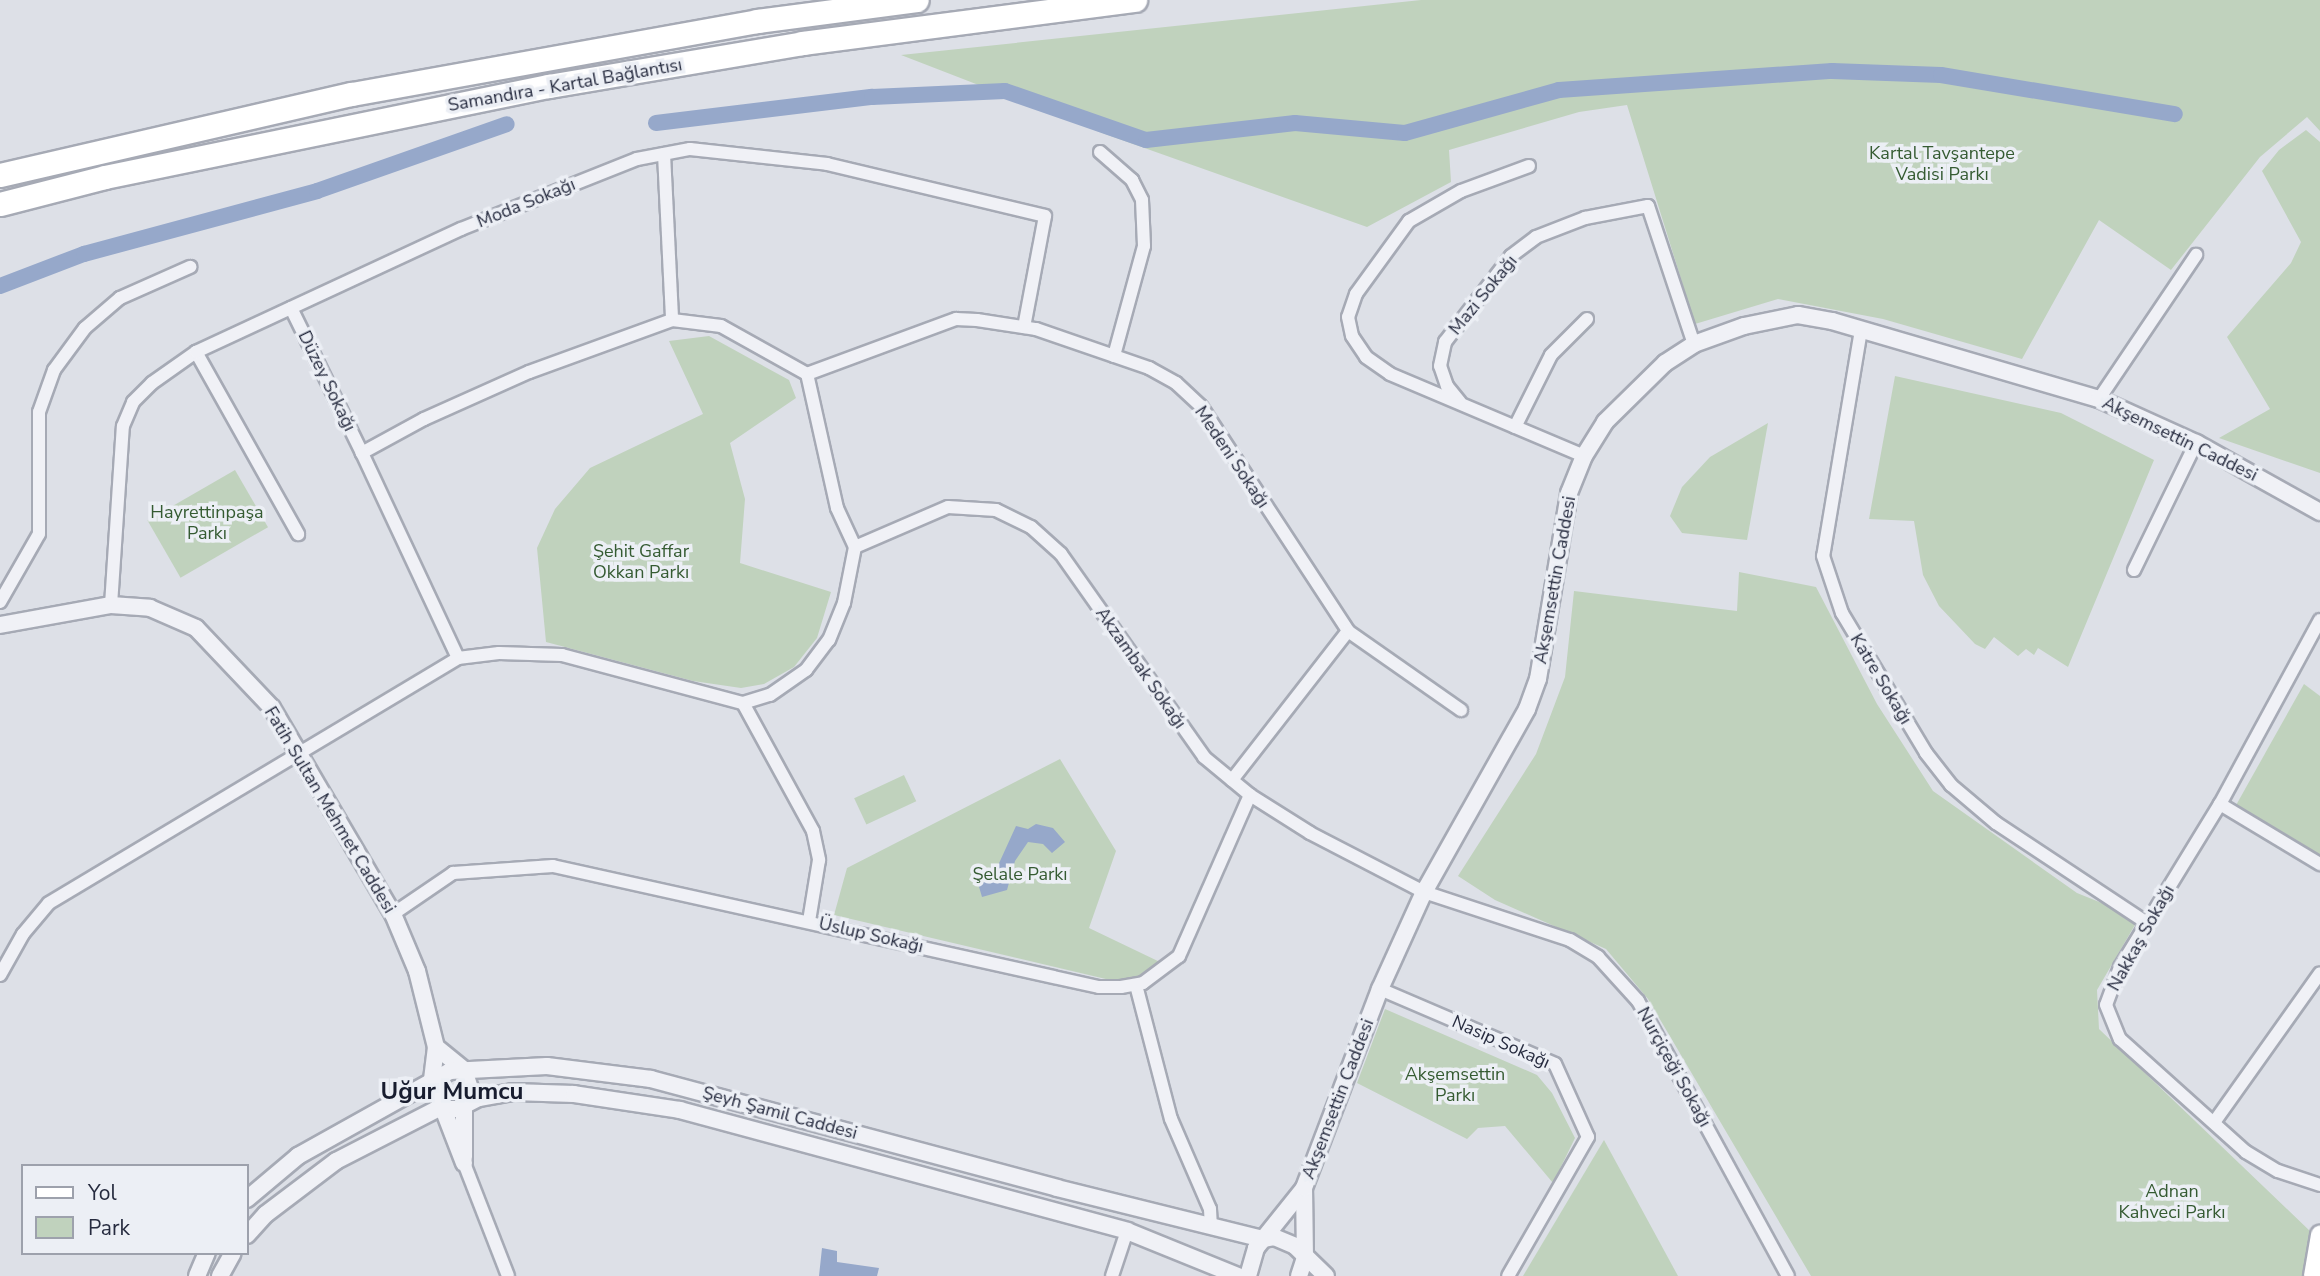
<!DOCTYPE html>
<html>
<head>
<meta charset="utf-8">
<style>
  body { margin:0 }
  #map { position:relative; width:2320px; height:1276px; overflow:hidden; background:#dde0e7; font-family:"Nunito Sans",sans-serif }
  div>[style] { position:absolute }
  [style*='--x'] { left:calc(var(--x)*1px); top:calc(var(--y)*1px); width:calc(var(--w)*1px); rotate:calc(var(--a)*1deg) }
  .green>* { inset:0; background:#c0d2bd; transform-origin:0 0 }
  .water>* { inset:0; background:#96a8ca }
  .canal>* { height:16px; margin:-8px; padding:0 8px; transform-origin:8px; border-radius:8px; background:#96a8ca }
  .roads { filter:drop-shadow(2px 0 #a6aab5) drop-shadow(-2px 0 #a6aab5) drop-shadow(0 2px #a6aab5) drop-shadow(0 -2px #a6aab5) }
  .minor>* { height:12px; margin:-6px; padding:0 6px; transform-origin:6px; border-radius:6px; background:#f0f1f6 }
  .tertiary>* { height:16px; margin:-8px; padding:0 8px; transform-origin:8px; border-radius:8px; background:#f0f1f6 }
  .secondary>* { height:18px; margin:-9px; padding:0 9px; transform-origin:9px; border-radius:9px; background:#fff }
  .motorway>* { height:23px; margin:-11.5px; padding:0 11.5px; transform-origin:11.5px; border-radius:11.5px; background:#fff }
  span { translate:-50% -50%; white-space:nowrap; text-align:center; line-height:1.15; -webkit-text-stroke:7px #eceff5; paint-order:stroke }
  .street-label { font-size:18px; color:#262b3f }
  .park-label { font-size:18px; color:#355b32 }
  .district-label { font-size:24px; color:#181d2f; font-weight:700 }
  .legend { position:absolute; left:21px; top:1164px; width:228px; height:91px; box-sizing:border-box; background:#eceff5; border:2px solid #9da1ac; margin:0; padding:9px 12px; list-style:none; font-size:21px; color:#262b3f }
  .legend li { display:flex; align-items:center; gap:14px; height:35px }
  .legend b { width:35px; border:2px solid #9da1ac }
</style>
</head>
<body>
<div id="map">
  <div class="green">
    <i style="clip-path:polygon(1421px 0,2320px 0,2320px 131px,2307px 117px,2260px 157px,2171px 270px,2099px 220px,2022px 359px,1883px 319px,1778px 299px,1695px 324px,1627px 105px,1579px 112px,1449px 150px,1451px 182px,1367px 227px,1105px 134px,901px 55px)"></i>
    <i style="clip-path:polygon(2306px 130px,2320px 142px,2320px 473px,2219px 438px,2270px 409px,2227px 337px,2291px 263px,2301px 242px,2262px 171px,2279px 150px)"></i>
    <i style="clip-path:polygon(709px 336px,789px 380px,796px 398px,730px 443px,745px 499px,740px 563px,831px 592px,817px 638px,794px 667px,764px 684px,741px 688px,693px 681px,546px 642px,537px 548px,555px 509px,590px 468px,703px 414px,669px 341px)"></i>
    <i style="clip-path:polygon(1895px 376px,2061px 413px,2154px 460px,2068px 667px,2038px 648px,2034px 655px,2026px 649px,2018px 656px,1994px 637px,1985px 649px,1975px 644px,1939px 606px,1923px 575px,1914px 521px,1869px 519px)"></i>
    <i style="clip-path:polygon(1768px 423px,1747px 540px,1682px 533px,1670px 516px,1682px 487px,1710px 457px)"></i>
    <i style="left:235px;top:470px;width:66px;height:101px;rotate:60deg"></i>
    <i style="clip-path:polygon(1739px 572px,1816px 587px,1877px 704px,1933px 791px,2077px 893px,2139px 918px,2097px 990px,2099px 1029px,2312px 1233px,2304px 1276px,1811px 1276px,1648px 999px,1606px 949px,1495px 900px,1458px 876px,1536px 754px,1565px 677px,1574px 591px,1737px 611px)"></i>
    <i style="clip-path:polygon(2304px 684px,2320px 696px,2320px 859px,2235px 807px)"></i>
    <i style="clip-path:polygon(1060px 759px,1116px 851px,1089px 928px,1162px 963px,1140px 977px,1110px 980px,834px 915px,847px 868px)"></i>
    <i style="left:904px;top:775px;width:29px;height:55px;rotate:65deg"></i>
    <i style="clip-path:polygon(1385px 1009px,1537px 1075px,1552px 1093px,1575px 1138px,1553px 1183px,1505px 1126px,1478px 1128px,1467px 1139px,1357px 1083px)"></i>
    <i style="clip-path:polygon(1604px 1140px,1678px 1276px,1523px 1276px)"></i>
  </div>
  <div class="water">
    <i style="clip-path:polygon(1036px 824px,1053px 828px,1065px 842px,1052px 853px,1043px 844px,1028px 842px,1015px 861px,1007px 890px,982px 897px,977px 880px,995px 872px,1016px 826px,1028px 829px)"></i>
    <i style="clip-path:polygon(822px 1248px,837px 1251px,837px 1262px,879px 1268px,877px 1276px,819px 1276px)"></i>
  </div>
  <div class="canal">
    <i style="--x:656;--y:123;--w:218;--a:-6.9"></i>
    <i style="--x:872;--y:97;--w:133;--a:-2.6"></i>
    <i style="--x:1005;--y:91;--w:149;--a:19.2"></i>
    <i style="--x:1146;--y:140;--w:150;--a:-6.5"></i>
    <i style="--x:1295;--y:123;--w:110;--a:5.2"></i>
    <i style="--x:1405;--y:133;--w:160;--a:-15.6"></i>
    <i style="--x:1559;--y:90;--w:274;--a:-4"></i>
    <i style="--x:1832;--y:71;--w:109;--a:2.1"></i>
    <i style="--x:1941;--y:75;--w:237;--a:9.5"></i>
    <i style="--x:0;--y:286;--w:90;--a:-20.9"></i>
    <i style="--x:84;--y:254;--w:241;--a:-15.1"></i>
    <i style="--x:317;--y:191;--w:201;--a:-19.4"></i>
  </div>
  <div class="roads">
    <div class="minor">
      <i style="--x:1100;--y:152;--w:43;--a:41.2"></i>
      <i style="--x:1132;--y:180;--w:22;--a:63"></i>
      <i style="--x:1142;--y:200;--w:46;--a:87.5"></i>
      <i style="--x:1144;--y:246;--w:114;--a:105.3"></i>
      <i style="--x:664;--y:154;--w:166;--a:87.2"></i>
      <i style="--x:1529;--y:166;--w:72;--a:159.8"></i>
      <i style="--x:1461;--y:191;--w:60;--a:150"></i>
      <i style="--x:1409;--y:221;--w:90;--a:126"></i>
      <i style="--x:1356;--y:294;--w:24;--a:109"></i>
      <i style="--x:1348;--y:317;--w:19;--a:78"></i>
      <i style="--x:1352;--y:336;--w:25;--a:56"></i>
      <i style="--x:1366;--y:357;--w:29;--a:35"></i>
      <i style="--x:1390;--y:374;--w:211;--a:22.9"></i>
      <i style="--x:291;--y:308;--w:161;--a:63.9"></i>
      <i style="--x:1861;--y:330;--w:229;--a:99.5"></i>
      <i style="--x:1823;--y:556;--w:60;--a:71.6"></i>
      <i style="--x:1842;--y:613;--w:163;--a:59"></i>
      <i style="--x:1926;--y:753;--w:41;--a:52"></i>
      <i style="--x:1951;--y:785;--w:59;--a:40.2"></i>
      <i style="--x:1996;--y:823;--w:181;--a:33.5"></i>
      <i style="--x:196;--y:352;--w:209;--a:60.7"></i>
      <i style="--x:807;--y:374;--w:159;--a:-20.3"></i>
      <i style="--x:956;--y:319;--w:21;--a:3"></i>
      <i style="--x:977;--y:320;--w:60;--a:8.7"></i>
      <i style="--x:1036;--y:329;--w:120;--a:19"></i>
      <i style="--x:1149;--y:368;--w:31;--a:29"></i>
      <i style="--x:1176;--y:383;--w:34;--a:43"></i>
      <i style="--x:1201;--y:406;--w:269;--a:56.8"></i>
      <i style="--x:1348;--y:631;--w:189;--a:127.9"></i>
      <i style="--x:2099;--y:399;--w:174;--a:-56"></i>
      <i style="--x:1460;--y:402;--w:21;--a:-129"></i>
      <i style="--x:1447;--y:386;--w:21;--a:-109"></i>
      <i style="--x:1440;--y:366;--w:25;--a:-78"></i>
      <i style="--x:1445;--y:342;--w:108;--a:-52.5"></i>
      <i style="--x:1511;--y:256;--w:31;--a:-37"></i>
      <i style="--x:1536;--y:237;--w:53;--a:-21.2"></i>
      <i style="--x:1585;--y:218;--w:64;--a:-10.8"></i>
      <i style="--x:1648;--y:206;--w:145;--a:71.6"></i>
      <i style="--x:1515;--y:427;--w:80;--a:-63.4"></i>
      <i style="--x:1551;--y:355;--w:51;--a:-45"></i>
      <i style="--x:855;--y:547;--w:101;--a:-23.3"></i>
      <i style="--x:948;--y:507;--w:48;--a:3.6"></i>
      <i style="--x:996;--y:510;--w:39;--a:26"></i>
      <i style="--x:1031;--y:527;--w:40;--a:42"></i>
      <i style="--x:1061;--y:554;--w:248;--a:54.8"></i>
      <i style="--x:1204;--y:757;--w:60;--a:39.6"></i>
      <i style="--x:1250;--y:795;--w:71;--a:32.3"></i>
      <i style="--x:1310;--y:833;--w:128;--a:27.4"></i>
      <i style="--x:1424;--y:892;--w:154;--a:18.2"></i>
      <i style="--x:1570;--y:940;--w:33;--a:31"></i>
      <i style="--x:1598;--y:957;--w:59;--a:47.7"></i>
      <i style="--x:1638;--y:1001;--w:313;--a:61.4"></i>
      <i style="--x:2134;--y:570;--w:141;--a:-64"></i>
      <i style="--x:0;--y:602;--w:78;--a:-60.2"></i>
      <i style="--x:39;--y:534;--w:122;--a:-90"></i>
      <i style="--x:39;--y:412;--w:45;--a:-70.3"></i>
      <i style="--x:54;--y:370;--w:52;--a:-53.6"></i>
      <i style="--x:85;--y:328;--w:46;--a:-40.6"></i>
      <i style="--x:120;--y:298;--w:77;--a:-23.9"></i>
      <i style="--x:111;--y:605;--w:179;--a:-86.2"></i>
      <i style="--x:123;--y:426;--w:26;--a:-67"></i>
      <i style="--x:133;--y:402;--w:27;--a:-45"></i>
      <i style="--x:152;--y:383;--w:54;--a:-35.2"></i>
      <i style="--x:196;--y:352;--w:292;--a:-24.9"></i>
      <i style="--x:461;--y:229;--w:189;--a:-21.7"></i>
      <i style="--x:637;--y:159;--w:54;--a:-10.7"></i>
      <i style="--x:690;--y:149;--w:138;--a:6.2"></i>
      <i style="--x:827;--y:164;--w:224;--a:13.4"></i>
      <i style="--x:1045;--y:216;--w:113;--a:100.7"></i>
      <i style="--x:2320;--y:620;--w:209;--a:118.5"></i>
      <i style="--x:2220;--y:804;--w:191;--a:121.5"></i>
      <i style="--x:2120;--y:967;--w:40;--a:110.2"></i>
      <i style="--x:2106;--y:1005;--w:37;--a:68"></i>
      <i style="--x:2120;--y:1039;--w:169;--a:41.9"></i>
      <i style="--x:2246;--y:1152;--w:37;--a:31"></i>
      <i style="--x:2278;--y:1171;--w:44;--a:18.4"></i>
      <i style="--x:1348;--y:631;--w:138;--a:35"></i>
      <i style="--x:743;--y:703;--w:146;--a:61.3"></i>
      <i style="--x:813;--y:831;--w:30;--a:78"></i>
      <i style="--x:819;--y:860;--w:62;--a:99.3"></i>
      <i style="--x:2220;--y:804;--w:117;--a:31"></i>
      <i style="--x:393;--y:914;--w:73;--a:-34.3"></i>
      <i style="--x:453;--y:873;--w:100;--a:-4"></i>
      <i style="--x:553;--y:866;--w:559;--a:12.5"></i>
      <i style="--x:1099;--y:987;--w:22;--a:0"></i>
      <i style="--x:1121;--y:987;--w:22;--a:-10"></i>
      <i style="--x:1143;--y:983;--w:45;--a:-36.9"></i>
      <i style="--x:1179;--y:956;--w:176;--a:-66.2"></i>
      <i style="--x:0;--y:975;--w:47;--a:-60.7"></i>
      <i style="--x:23;--y:934;--w:40;--a:-50"></i>
      <i style="--x:49;--y:903;--w:477;--a:-30.9"></i>
      <i style="--x:458;--y:658;--w:41;--a:-7"></i>
      <i style="--x:499;--y:653;--w:63;--a:1.8"></i>
      <i style="--x:562;--y:655;--w:187;--a:14.9"></i>
      <i style="--x:743;--y:703;--w:28;--a:-17"></i>
      <i style="--x:770;--y:695;--w:44;--a:-34.8"></i>
      <i style="--x:806;--y:670;--w:38;--a:-53"></i>
      <i style="--x:829;--y:640;--w:40;--a:-68"></i>
      <i style="--x:844;--y:603;--w:57;--a:-78.9"></i>
      <i style="--x:855;--y:547;--w:43;--a:-114.8"></i>
      <i style="--x:837;--y:508;--w:137;--a:-102.6"></i>
      <i style="--x:807;--y:374;--w:98;--a:-150.8"></i>
      <i style="--x:721;--y:326;--w:49;--a:-173"></i>
      <i style="--x:672;--y:320;--w:152;--a:160"></i>
      <i style="--x:529;--y:372;--w:115;--a:155.9"></i>
      <i style="--x:424;--y:419;--w:71;--a:151.3"></i>
      <i style="--x:362;--y:453;--w:226;--a:64.9"></i>
      <i style="--x:1136;--y:985;--w:138;--a:75.4"></i>
      <i style="--x:1171;--y:1119;--w:98;--a:66.6"></i>
      <i style="--x:1210;--y:1209;--w:17;--a:87"></i>
      <i style="--x:1380;--y:989;--w:190;--a:23.2"></i>
      <i style="--x:1555;--y:1064;--w:80;--a:65.7"></i>
      <i style="--x:1588;--y:1137;--w:160;--a:119.9"></i>
      <i style="--x:2215;--y:1121;--w:181;--a:-54.6"></i>
      <i style="--x:464;--y:1163;--w:121;--a:68.7"></i>
      <i style="--x:1112;--y:1276;--w:47;--a:-71.6"></i>
    </div>
    <div class="tertiary">
      <i style="--x:0;--y:625;--w:113;--a:-10.2"></i>
      <i style="--x:111;--y:605;--w:39;--a:4"></i>
      <i style="--x:150;--y:608;--w:50;--a:23.5"></i>
      <i style="--x:196;--y:628;--w:110;--a:46.5"></i>
      <i style="--x:272;--y:708;--w:239;--a:59.6"></i>
      <i style="--x:393;--y:914;--w:62;--a:67.2"></i>
      <i style="--x:417;--y:971;--w:78;--a:76"></i>
      <i style="--x:436;--y:1047;--w:33;--a:97"></i>
      <i style="--x:432;--y:1080;--w:89;--a:68.9"></i>
      <i style="--x:436;--y:1047;--w:36;--a:39"></i>
      <i style="--x:464;--y:1070;--w:20;--a:72"></i>
      <i style="--x:470;--y:1089;--w:17;--a:111"></i>
      <i style="--x:464;--y:1105;--w:52;--a:90"></i>
      <i style="--x:247;--y:1199;--w:67;--a:-40.1"></i>
      <i style="--x:298;--y:1156;--w:174;--a:-29.2"></i>
      <i style="--x:450;--y:1071;--w:97;--a:-3"></i>
      <i style="--x:547;--y:1066;--w:105;--a:7.1"></i>
      <i style="--x:651;--y:1079;--w:420;--a:15"></i>
      <i style="--x:1057;--y:1188;--w:212;--a:13.9"></i>
      <i style="--x:1263;--y:1239;--w:11;--a:-10"></i>
      <i style="--x:1274;--y:1237;--w:23;--a:23"></i>
      <i style="--x:1295;--y:1246;--w:43;--a:44.1"></i>
      <i style="--x:247;--y:1235;--w:28;--a:-48"></i>
      <i style="--x:266;--y:1214;--w:88;--a:-37.1"></i>
      <i style="--x:336;--y:1161;--w:114;--a:-27.2"></i>
      <i style="--x:437;--y:1109;--w:20;--a:0"></i>
      <i style="--x:457;--y:1109;--w:25;--a:-27"></i>
      <i style="--x:479;--y:1098;--w:35;--a:-10"></i>
      <i style="--x:513;--y:1092;--w:61;--a:1.9"></i>
      <i style="--x:574;--y:1094;--w:107;--a:8.6"></i>
      <i style="--x:680;--y:1110;--w:463;--a:15.1"></i>
      <i style="--x:1127;--y:1231;--w:120;--a:22.1"></i>
      <i style="--x:197;--y:1276;--w:25;--a:-67"></i>
      <i style="--x:220;--y:1276;--w:26;--a:-61"></i>
      <i style="--x:1248;--y:1276;--w:29;--a:-74"></i>
      <i style="--x:1256;--y:1248;--w:77;--a:-51.3"></i>
      <i style="--x:1299;--y:1276;--w:19;--a:-72"></i>
      <i style="--x:1305;--y:1258;--w:70;--a:-90.8"></i>
      <i style="--x:1304;--y:1188;--w:213;--a:-69.1"></i>
      <i style="--x:1380;--y:989;--w:107;--a:-65.6"></i>
      <i style="--x:1424;--y:892;--w:210;--a:-60.6"></i>
      <i style="--x:1527;--y:709;--w:32;--a:-70"></i>
      <i style="--x:1538;--y:679;--w:189;--a:-80.5"></i>
      <i style="--x:1569;--y:493;--w:40;--a:-68"></i>
      <i style="--x:1584;--y:456;--w:40;--a:-58"></i>
      <i style="--x:1605;--y:422;--w:84;--a:-44.5"></i>
      <i style="--x:1665;--y:363;--w:35;--a:-33"></i>
      <i style="--x:1694;--y:344;--w:53;--a:-19.8"></i>
      <i style="--x:1744;--y:326;--w:55;--a:-11.5"></i>
      <i style="--x:1798;--y:315;--w:35;--a:10"></i>
      <i style="--x:1832;--y:321;--w:278;--a:16.3"></i>
      <i style="--x:2099;--y:399;--w:107;--a:24.4"></i>
      <i style="--x:2196;--y:443;--w:142;--a:29.1"></i>
    </div>
    <div class="secondary">
      <i style="--x:2313;--y:1276;--w:42;--a:-80.3"></i>
    </div>
    <div class="motorway">
      <i style="--x:0;--y:175;--w:361;--a:-13"></i>
      <i style="--x:352;--y:94;--w:412;--a:-10.2"></i>
      <i style="--x:757;--y:21;--w:161;--a:-7.5"></i>
      <i style="--x:0;--y:204;--w:108;--a:-14.4"></i>
      <i style="--x:105;--y:177;--w:453;--a:-11.6"></i>
      <i style="--x:549;--y:86;--w:257;--a:-9.6"></i>
      <i style="--x:802;--y:43;--w:336;--a:-7.4"></i>
    </div>
  </div>
  <div class="street-label">
    <span style="left:565px;top:85px;rotate:-10deg">Samandıra - Kartal Bağlantısı</span>
    <span style="left:526px;top:203px;rotate:-22deg">Moda Sokağı</span>
    <span style="left:1483px;top:295px;rotate:-51deg">Mazi Sokağı</span>
    <span style="left:327px;top:381px;rotate:64deg">Düzey Sokağı</span>
    <span style="left:2180px;top:439px;rotate:26deg">Akşemsettin Caddesi</span>
    <span style="left:1232px;top:457px;rotate:56deg">Medeni Sokağı</span>
    <span style="left:1555px;top:580px;rotate:-80deg">Akşemsettin Caddesi</span>
    <span style="left:1141px;top:668px;rotate:55deg">Akzambak Sokağı</span>
    <span style="left:1881px;top:679px;rotate:59deg">Katre Sokağı</span>
    <span style="left:330px;top:810px;rotate:59deg">Fatih Sultan Mehmet Caddesi</span>
    <span style="left:871px;top:935px;rotate:13deg">Üslup Sokağı</span>
    <span style="left:2141px;top:938px;rotate:-61deg">Nakkaş Sokağı</span>
    <span style="left:1501px;top:1042px;rotate:24deg">Nasip Sokağı</span>
    <span style="left:1674px;top:1067px;rotate:61deg">Nurçiçeği Sokağı</span>
    <span style="left:1338px;top:1099px;rotate:-69deg">Akşemsettin Caddesi</span>
    <span style="left:780px;top:1113px;rotate:15deg">Şeyh Şamil Caddesi</span>
  </div>
  <div class="park-label">
    <span style="left:1942px;top:164px">Kartal Tavşantepe<br>Vadisi Parkı</span>
    <span style="left:207px;top:523px">Hayrettinpaşa<br>Parkı</span>
    <span style="left:641px;top:562px">Şehit Gaffar<br>Okkan Parkı</span>
    <span style="left:1020px;top:874px">Şelale Parkı</span>
    <span style="left:1455px;top:1085px">Akşemsettin<br>Parkı</span>
    <span style="left:2172px;top:1202px">Adnan<br>Kahveci Parkı</span>
  </div>
  <div class="district-label">
    <span style="left:452px;top:1092px">Uğur Mumcu</span>
  </div>
  <ul class="legend">
  <li><b style="height:9px;background:#fff"></b>Yol</li>
  <li><b style="height:19px;background:#c0d2bd"></b>Park</li>
  </ul>
</div>
</body>
</html>
